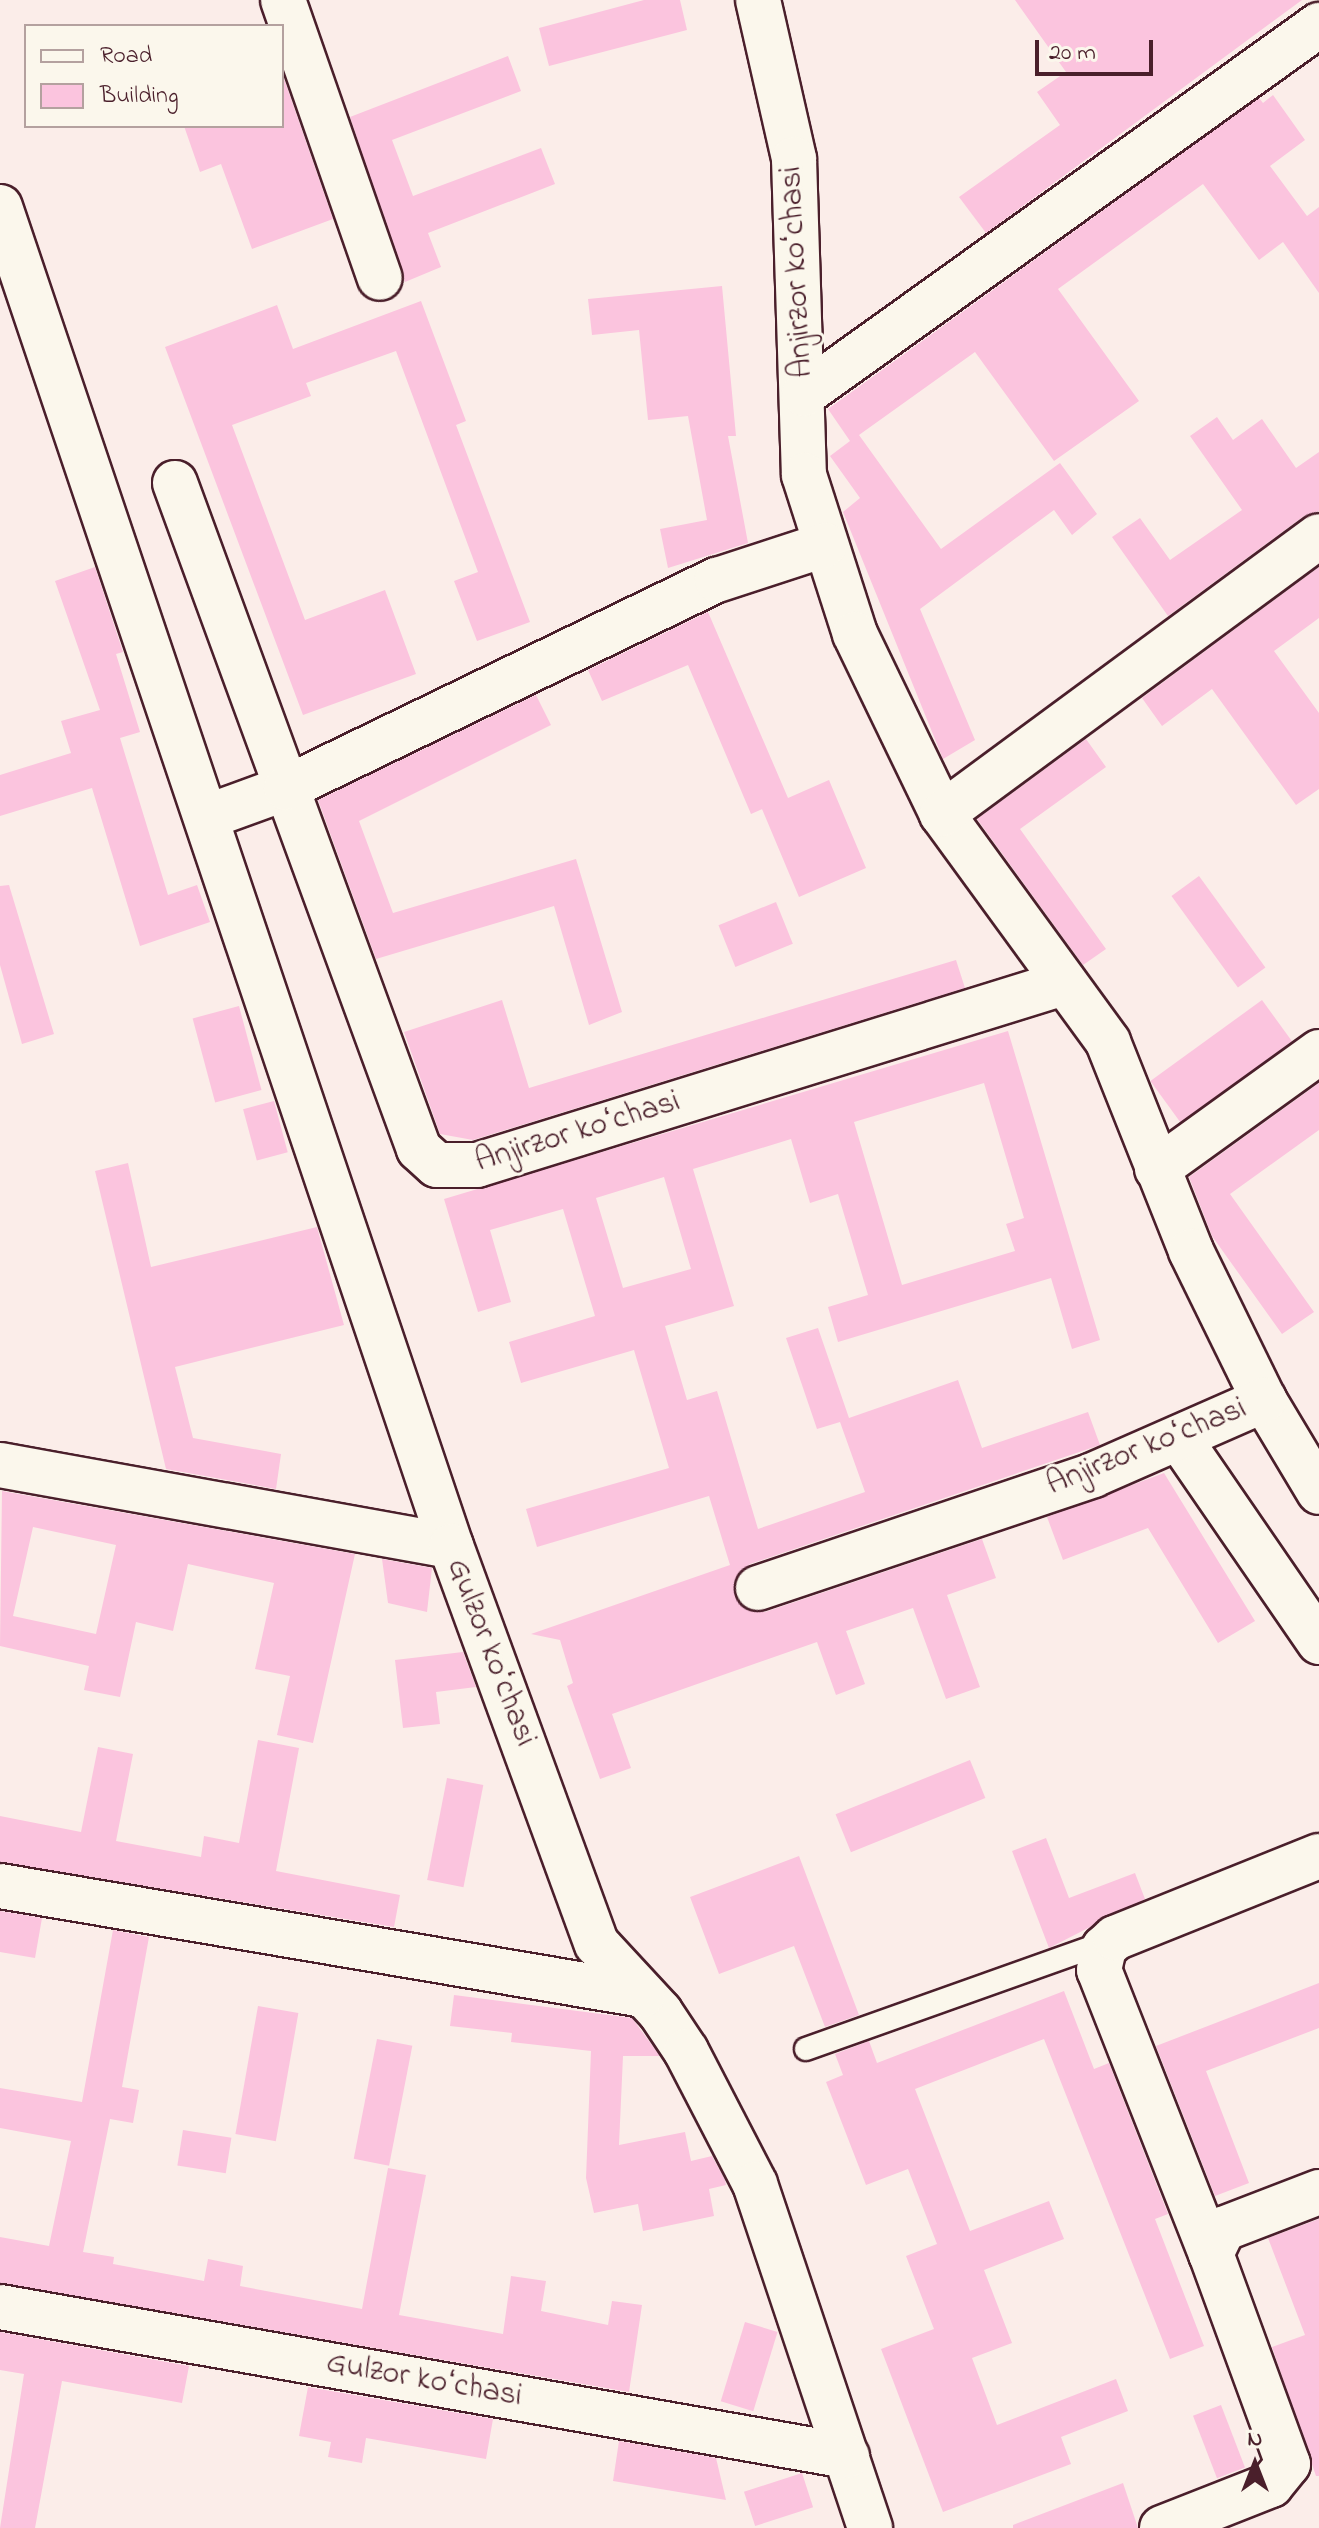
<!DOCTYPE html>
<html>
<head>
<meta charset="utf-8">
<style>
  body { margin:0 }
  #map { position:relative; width:1319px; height:2528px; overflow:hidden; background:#fbede9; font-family:"Indie Flower",sans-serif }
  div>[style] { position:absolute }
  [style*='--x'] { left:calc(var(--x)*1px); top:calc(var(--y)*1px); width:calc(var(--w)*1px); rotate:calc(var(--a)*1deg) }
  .building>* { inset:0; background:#fbc4de; transform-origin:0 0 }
  .roads { filter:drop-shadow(2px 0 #4a1f2b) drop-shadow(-2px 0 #4a1f2b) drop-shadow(0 2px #4a1f2b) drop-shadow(0 -2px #4a1f2b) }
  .lane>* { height:22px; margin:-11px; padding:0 11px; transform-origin:11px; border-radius:11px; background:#fbf7ec }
  .street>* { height:44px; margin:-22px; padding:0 22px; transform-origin:22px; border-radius:22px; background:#fbf7ec }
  span { translate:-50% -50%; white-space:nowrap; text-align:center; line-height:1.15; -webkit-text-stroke:6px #fbf7ec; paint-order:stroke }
  .street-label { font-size:32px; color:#4a1f2b }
  .legend { position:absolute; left:24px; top:24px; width:260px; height:104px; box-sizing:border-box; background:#fbf7ec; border:2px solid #b4a19f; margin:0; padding:10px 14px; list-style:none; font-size:24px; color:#4a1f2b }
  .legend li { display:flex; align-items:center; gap:16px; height:40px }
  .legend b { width:40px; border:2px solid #b4a19f }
  .north { position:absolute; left:1215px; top:2424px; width:80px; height:80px; -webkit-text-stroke:6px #fbf7ec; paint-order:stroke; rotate:0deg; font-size:22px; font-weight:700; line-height:32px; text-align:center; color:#4a1f2b }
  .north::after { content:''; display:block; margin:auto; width:28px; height:36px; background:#4a1f2b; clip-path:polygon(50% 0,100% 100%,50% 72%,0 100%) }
  .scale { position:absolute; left:1035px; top:40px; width:118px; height:36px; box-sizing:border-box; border:4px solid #4a1f2b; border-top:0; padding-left:10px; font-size:24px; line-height:28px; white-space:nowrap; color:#4a1f2b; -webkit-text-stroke:6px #fbf7ec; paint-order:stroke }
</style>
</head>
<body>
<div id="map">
  <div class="building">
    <i style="clip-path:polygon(644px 0,680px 0,687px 30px,549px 66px,539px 28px)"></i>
    <i style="clip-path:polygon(1015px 0,1302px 0,986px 233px,959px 197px,1060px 125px,1037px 92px,1066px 72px)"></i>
    <i style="clip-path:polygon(508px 56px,521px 91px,392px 140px,413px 196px,541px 148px,555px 184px,428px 233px,441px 267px,405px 282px,350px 117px)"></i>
    <i style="clip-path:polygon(282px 73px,333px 219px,252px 249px,221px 164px,200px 172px,184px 126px,282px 126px)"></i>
    <i style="clip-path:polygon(1273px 95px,1305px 140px,1270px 166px,1307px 216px,1319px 207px,1319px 293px,1283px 242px,1259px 260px,1203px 184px,1058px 289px,1139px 401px,1054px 461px,975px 352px,859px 435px,941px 549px,1060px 463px,1097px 514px,1072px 535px,1054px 510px,920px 609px,975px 740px,943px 759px,843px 512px,860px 498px,830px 456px,850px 441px,828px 409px,1259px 98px,1263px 103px)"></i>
    <i style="clip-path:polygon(722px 286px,736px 436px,728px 436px,748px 543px,668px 568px,660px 529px,707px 520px,688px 416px,648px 420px,639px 330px,592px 335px,588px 299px)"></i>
    <i style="clip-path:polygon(421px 301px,466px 421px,456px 425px,530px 622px,477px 641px,454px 581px,478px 572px,396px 351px,306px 383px,311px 396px,232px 425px,305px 620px,385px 590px,416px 674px,303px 715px,165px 347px,277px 305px,293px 349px)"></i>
    <i style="clip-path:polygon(1217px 417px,1233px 440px,1262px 419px,1296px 468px,1319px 452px,1319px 511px,1304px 516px,1168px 616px,1112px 537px,1140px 518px,1170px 560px,1242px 510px,1190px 436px)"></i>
    <i style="clip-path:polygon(95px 567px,123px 652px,116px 654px,140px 732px,120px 738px,168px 895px,197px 885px,210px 922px,140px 946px,92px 788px,0 816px,0 775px,71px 753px,61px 721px,100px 710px,55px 581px)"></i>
    <i style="clip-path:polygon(1319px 567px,1319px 618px,1274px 651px,1319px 713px,1319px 789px,1296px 805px,1212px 689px,1162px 726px,1142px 698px)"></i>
    <i style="clip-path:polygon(708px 612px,788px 798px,829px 780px,866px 868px,799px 897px,762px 809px,778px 802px,751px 814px,688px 665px,602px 701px,588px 670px)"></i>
    <i style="clip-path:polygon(536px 695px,551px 725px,359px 821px,393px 913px,576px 859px,622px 1012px,589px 1025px,554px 906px,376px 959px,318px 800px)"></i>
    <i style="clip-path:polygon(1086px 739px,1106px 767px,1020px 829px,1106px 949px,1083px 965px,977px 819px)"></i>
    <i style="left:1199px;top:876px;width:113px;height:34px;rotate:54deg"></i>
    <i style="clip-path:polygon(9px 885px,54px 1034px,22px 1044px,0 965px,0 886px)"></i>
    <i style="left:776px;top:902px;width:45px;height:62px;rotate:68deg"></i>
    <i style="clip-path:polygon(956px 960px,965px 988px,473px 1140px,440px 1134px,404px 1032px,502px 1000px,529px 1088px)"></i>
    <i style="left:1262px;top:1000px;width:51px;height:138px;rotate:54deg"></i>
    <i style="left:239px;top:1006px;width:87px;height:48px;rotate:75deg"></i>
    <i style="clip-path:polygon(evenodd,1008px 1031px,1100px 1340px,1072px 1349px,1051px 1278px,838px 1342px,828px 1307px,868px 1295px,838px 1194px,810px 1203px,791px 1139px,693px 1169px,734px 1306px,665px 1326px,687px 1400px,717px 1391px,758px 1529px,865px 1492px,840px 1422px,817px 1429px,786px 1338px,818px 1328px,849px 1418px,958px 1380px,982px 1448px,1088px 1412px,1100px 1445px,750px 1564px,734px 1582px,741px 1606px,765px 1612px,982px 1539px,996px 1578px,947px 1595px,980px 1687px,946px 1699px,913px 1608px,846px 1631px,865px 1684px,836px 1695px,817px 1642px,612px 1714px,631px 1768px,600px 1779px,567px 1686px,573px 1683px,560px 1640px,531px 1634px,730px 1565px,709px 1496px,537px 1547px,526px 1509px,669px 1468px,634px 1350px,521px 1383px,509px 1342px,595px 1316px,563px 1209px,490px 1230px,511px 1302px,478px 1312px,444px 1199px,1008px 1031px,984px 1083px,1024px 1218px,1006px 1224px,1015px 1251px,902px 1285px,854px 1122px,984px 1083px,1008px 1031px,664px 1177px,691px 1269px,623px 1288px,596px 1198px,664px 1177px)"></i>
    <i style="clip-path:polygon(1319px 1083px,1319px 1130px,1230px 1194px,1314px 1312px,1282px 1334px,1212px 1236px,1189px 1177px)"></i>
    <i style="left:274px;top:1101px;width:53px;height:32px;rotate:75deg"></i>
    <i style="clip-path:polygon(128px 1163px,151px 1267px,317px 1227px,344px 1325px,175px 1367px,193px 1438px,281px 1454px,276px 1489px,166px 1469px,95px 1171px)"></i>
    <i style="clip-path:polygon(1164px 1473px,1255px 1621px,1218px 1643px,1148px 1528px,1063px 1560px,1047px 1517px)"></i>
    <i style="clip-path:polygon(evenodd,2px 1491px,355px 1554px,313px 1743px,277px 1735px,290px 1676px,255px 1669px,274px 1583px,188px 1564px,173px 1631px,136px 1622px,120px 1697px,84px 1690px,89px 1666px,0 1646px,2px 1491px,33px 1527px,116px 1545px,96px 1634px,13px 1616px,33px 1527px)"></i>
    <i style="clip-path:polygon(382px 1559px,432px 1568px,427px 1612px,388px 1603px)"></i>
    <i style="clip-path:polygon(463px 1652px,476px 1687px,436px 1692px,440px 1724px,403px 1728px,395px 1660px)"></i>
    <i style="clip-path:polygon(258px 1740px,299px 1748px,276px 1871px,400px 1895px,394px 1927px,0 1862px,0 1816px,81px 1832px,98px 1747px,133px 1754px,116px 1841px,201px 1857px,204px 1836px,239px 1843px)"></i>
    <i style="left:970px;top:1760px;width:41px;height:145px;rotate:68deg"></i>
    <i style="left:447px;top:1778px;width:37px;height:104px;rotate:11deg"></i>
    <i style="clip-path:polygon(1046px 1838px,1069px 1898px,1135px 1873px,1145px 1899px,1049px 1948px,1012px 1851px)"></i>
    <i style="clip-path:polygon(799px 1856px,859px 2015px,825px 2027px,794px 1946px,719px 1974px,690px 1897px)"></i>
    <i style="clip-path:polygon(0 1911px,42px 1918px,35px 1958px,0 1952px)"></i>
    <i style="clip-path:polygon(113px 1930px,149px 1937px,122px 2087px,139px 2090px,133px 2123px,110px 2119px,83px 2252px,114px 2257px,113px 2264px,204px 2281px,208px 2259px,243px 2266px,240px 2286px,362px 2309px,388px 2168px,426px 2175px,399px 2315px,503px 2334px,511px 2276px,546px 2281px,541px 2311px,608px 2325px,612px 2301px,642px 2305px,629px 2392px,0 2283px,0 2237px,49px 2246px,71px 2141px,0 2128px,0 2088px,82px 2102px)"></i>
    <i style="clip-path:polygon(1319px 1983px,1319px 2028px,1206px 2071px,1249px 2183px,1215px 2196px,1156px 2046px)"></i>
    <i style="clip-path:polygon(1064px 1991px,1094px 2069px,1109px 2063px,1168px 2214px,1155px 2219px,1204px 2346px,1170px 2359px,1044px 2039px,915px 2089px,970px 2231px,1049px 2201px,1064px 2239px,984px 2270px,1012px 2343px,972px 2358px,997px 2425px,1116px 2379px,1128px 2411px,1061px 2437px,1071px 2464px,943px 2512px,881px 2349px,934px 2329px,906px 2256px,937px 2244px,908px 2169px,866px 2185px,826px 2082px,843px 2075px,835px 2054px,869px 2041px,877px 2063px)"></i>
    <i style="clip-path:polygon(454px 1995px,632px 2018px,660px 2056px,623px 2056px,619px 2145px,685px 2132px,691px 2161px,712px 2156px,725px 2180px,726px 2185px,709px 2189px,714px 2216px,643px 2231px,638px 2204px,594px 2213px,586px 2178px,591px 2051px,511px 2042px,512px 2033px,450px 2026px)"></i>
    <i style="left:258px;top:2006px;width:41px;height:130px;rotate:10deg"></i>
    <i style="left:377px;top:2039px;width:36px;height:122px;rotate:11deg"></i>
    <i style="left:183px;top:2130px;width:49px;height:36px;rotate:9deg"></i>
    <i style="clip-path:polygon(1319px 2219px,1319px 2476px,1316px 2476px,1272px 2347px,1305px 2335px,1268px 2238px)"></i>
    <i style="left:745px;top:2322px;width:34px;height:83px;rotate:17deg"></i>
    <i style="clip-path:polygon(0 2332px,189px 2366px,182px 2403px,62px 2381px,35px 2528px,0 2528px,24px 2374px,0 2370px)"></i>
    <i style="clip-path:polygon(308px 2387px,493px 2419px,486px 2459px,366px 2438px,362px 2463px,328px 2457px,331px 2442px,299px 2436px)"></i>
    <i style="left:1221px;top:2405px;width:67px;height:30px;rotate:69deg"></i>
    <i style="clip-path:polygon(619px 2441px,716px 2458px,726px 2500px,613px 2481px)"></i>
    <i style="left:802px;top:2473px;width:36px;height:61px;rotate:72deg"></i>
    <i style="clip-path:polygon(1123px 2483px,1138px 2528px,1013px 2528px,1013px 2525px)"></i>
  </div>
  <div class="roads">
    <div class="lane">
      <i style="--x:806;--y:2049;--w:319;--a:-19.6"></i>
    </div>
    <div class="street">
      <i style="--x:283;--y:0;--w:294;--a:70.8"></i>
      <i style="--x:758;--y:0;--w:163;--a:77.2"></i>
      <i style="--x:794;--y:159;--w:316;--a:88.2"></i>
      <i style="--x:804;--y:475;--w:167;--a:72.2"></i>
      <i style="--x:855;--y:634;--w:200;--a:64.2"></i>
      <i style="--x:942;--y:814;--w:282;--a:53.9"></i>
      <i style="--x:1108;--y:1042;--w:225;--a:68.3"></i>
      <i style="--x:1191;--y:1251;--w:166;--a:63.9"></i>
      <i style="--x:1264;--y:1400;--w:107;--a:59.1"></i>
      <i style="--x:0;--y:207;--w:1413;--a:71.39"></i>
      <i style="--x:804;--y:394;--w:634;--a:-35.62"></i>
      <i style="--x:175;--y:483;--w:709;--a:69.88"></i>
      <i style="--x:419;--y:1149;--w:24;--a:42"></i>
      <i style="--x:437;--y:1165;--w:40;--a:0"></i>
      <i style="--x:477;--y:1165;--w:615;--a:-17.23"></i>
      <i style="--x:942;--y:814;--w:468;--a:-36.4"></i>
      <i style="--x:209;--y:816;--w:82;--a:-20"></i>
      <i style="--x:286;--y:788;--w:479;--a:-25.8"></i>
      <i style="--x:717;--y:580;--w:113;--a:-18.1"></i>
      <i style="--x:1157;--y:1169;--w:200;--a:-35.8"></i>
      <i style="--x:1181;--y:1441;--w:244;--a:55.5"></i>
      <i style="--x:0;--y:1465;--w:458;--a:10.2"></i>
      <i style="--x:451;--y:1546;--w:424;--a:69.9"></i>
      <i style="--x:597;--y:1944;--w:93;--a:47.2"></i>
      <i style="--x:660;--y:2012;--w:47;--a:56.3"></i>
      <i style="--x:686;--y:2051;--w:150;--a:62.6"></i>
      <i style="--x:755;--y:2184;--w:363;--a:71.5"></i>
      <i style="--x:758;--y:1588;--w:354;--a:-18.6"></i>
      <i style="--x:1093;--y:1475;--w:187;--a:-23.7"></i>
      <i style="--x:0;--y:1886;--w:652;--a:9.62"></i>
      <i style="--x:1211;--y:2254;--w:305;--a:-111.5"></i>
      <i style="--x:1099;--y:1970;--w:23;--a:-77"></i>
      <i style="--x:1104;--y:1948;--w:15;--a:-42"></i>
      <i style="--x:1115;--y:1938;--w:220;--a:-21.9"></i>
      <i style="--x:0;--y:2307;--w:860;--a:9.98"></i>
      <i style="--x:1162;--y:2528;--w:117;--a:-21.5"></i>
      <i style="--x:1271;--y:2485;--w:27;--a:-51"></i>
      <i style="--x:1288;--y:2464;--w:224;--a:-110.1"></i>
      <i style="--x:1211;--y:2254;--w:28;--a:-64"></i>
      <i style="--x:1223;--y:2229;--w:103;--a:-21.1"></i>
    </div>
  </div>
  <div class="street-label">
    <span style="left:798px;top:272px;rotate:-93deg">Anjirzor koʻchasi</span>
    <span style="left:578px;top:1133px;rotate:-17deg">Anjirzor koʻchasi</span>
    <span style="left:1147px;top:1448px;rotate:-22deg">Anjirzor koʻchasi</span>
    <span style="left:490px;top:1653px;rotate:69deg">Gulzor koʻchasi</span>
    <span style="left:424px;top:2381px;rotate:10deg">Gulzor koʻchasi</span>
  </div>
  <ul class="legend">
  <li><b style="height:10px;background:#fbf7ec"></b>Road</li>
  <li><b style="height:22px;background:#fbc4de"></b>Building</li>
  </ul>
  <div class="north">N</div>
  <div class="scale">20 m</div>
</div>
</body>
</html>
